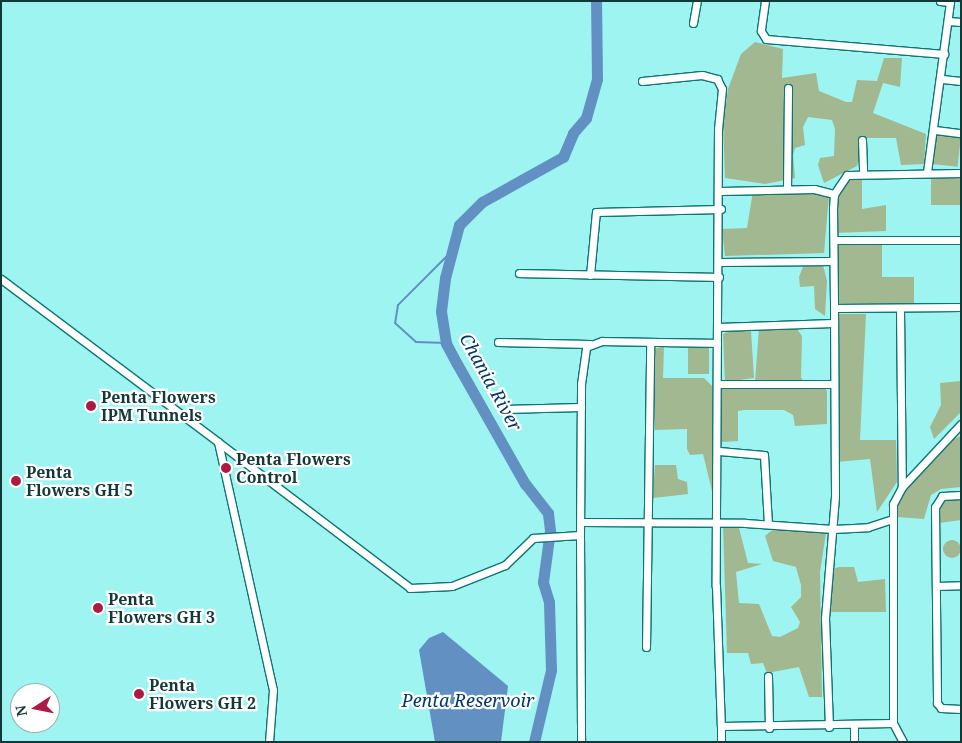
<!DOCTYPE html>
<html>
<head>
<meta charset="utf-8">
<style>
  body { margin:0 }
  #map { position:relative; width:962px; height:743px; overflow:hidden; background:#9df4f0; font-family:"Noto Serif",serif }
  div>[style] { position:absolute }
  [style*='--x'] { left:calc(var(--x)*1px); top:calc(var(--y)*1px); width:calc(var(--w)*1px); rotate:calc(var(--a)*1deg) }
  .green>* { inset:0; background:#a1b890; transform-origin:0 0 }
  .round { border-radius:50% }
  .water>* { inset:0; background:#6290c2 }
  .stream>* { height:2px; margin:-1px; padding:0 1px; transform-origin:1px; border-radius:1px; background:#6290c2 }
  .river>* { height:11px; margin:-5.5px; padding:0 5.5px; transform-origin:5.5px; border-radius:5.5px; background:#6290c2 }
  .roads { filter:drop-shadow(1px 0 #0e7573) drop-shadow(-1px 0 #0e7573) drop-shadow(0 1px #0e7573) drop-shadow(0 -1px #0e7573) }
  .minor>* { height:7px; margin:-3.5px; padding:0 3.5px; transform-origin:3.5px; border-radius:3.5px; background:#fff }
  .dots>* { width:14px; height:14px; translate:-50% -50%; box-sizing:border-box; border:2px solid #fff; border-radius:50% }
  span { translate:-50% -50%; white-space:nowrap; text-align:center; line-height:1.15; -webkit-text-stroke:4.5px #fff; paint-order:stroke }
  .poi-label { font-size:16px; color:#133837; font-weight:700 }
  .left { translate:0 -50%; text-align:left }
  .water-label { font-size:18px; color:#043867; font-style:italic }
  .frame { position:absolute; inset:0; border:2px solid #133837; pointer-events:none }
  .north { position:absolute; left:10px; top:683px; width:50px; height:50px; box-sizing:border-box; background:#fff; border:1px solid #a1afaf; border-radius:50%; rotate:259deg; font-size:14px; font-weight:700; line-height:20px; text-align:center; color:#133837 }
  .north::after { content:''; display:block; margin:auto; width:18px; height:22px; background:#ae1a45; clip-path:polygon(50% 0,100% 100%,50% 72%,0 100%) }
</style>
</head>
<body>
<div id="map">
  <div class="green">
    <i style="clip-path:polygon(755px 42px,783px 49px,782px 78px,816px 73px,819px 91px,846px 102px,852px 102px,857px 80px,877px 81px,884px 58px,902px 58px,900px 87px,883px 83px,873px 113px,926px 134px,924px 164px,901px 165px,896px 138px,864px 138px,857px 166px,824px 183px,818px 165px,820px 158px,834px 156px,835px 129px,832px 120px,808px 117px,803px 127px,805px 145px,795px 148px,793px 155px,795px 178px,765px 184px,725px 178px,723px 125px,728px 89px,741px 54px)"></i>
    <i style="left:933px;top:133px;width:28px;height:31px;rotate:6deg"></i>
    <i style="clip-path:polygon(862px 173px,862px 209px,886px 205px,886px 231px,834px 233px,840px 181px)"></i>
    <i style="left:931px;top:173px;width:30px;height:32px"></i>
    <i style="clip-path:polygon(802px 190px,829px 195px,824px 253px,725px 256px,722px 229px,747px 228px,753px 191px)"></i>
    <i style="clip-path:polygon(882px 242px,882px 277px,914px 277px,914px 303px,835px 304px,835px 243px)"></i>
    <i style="clip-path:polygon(822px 261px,827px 281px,825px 316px,815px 309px,814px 286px,800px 287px,799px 277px,804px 264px)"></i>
    <i style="clip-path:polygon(836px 314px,866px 314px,860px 440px,896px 440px,897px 482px,877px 512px,870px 459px,836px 462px)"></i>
    <i style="clip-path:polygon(794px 325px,802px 336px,801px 377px,804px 383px,821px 381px,827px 391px,827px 424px,795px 426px,793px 415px,784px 410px,744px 410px,738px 411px,738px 441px,722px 442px,720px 389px,755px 382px,759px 328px)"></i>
    <i style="clip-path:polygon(736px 328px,751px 331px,754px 378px,725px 382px,723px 334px)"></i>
    <i style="left:688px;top:345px;width:21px;height:29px"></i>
    <i style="clip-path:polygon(664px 346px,663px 378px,704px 378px,712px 386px,713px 495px,703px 454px,690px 455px,687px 449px,687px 429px,655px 430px,654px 349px)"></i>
    <i style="clip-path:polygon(961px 381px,961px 412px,934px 439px,930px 427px,941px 405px,940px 383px)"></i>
    <i style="clip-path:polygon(961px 436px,961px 487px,941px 489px,931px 495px,924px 519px,897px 517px,894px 508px,897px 498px,946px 442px)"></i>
    <i style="clip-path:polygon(655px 465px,676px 465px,678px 479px,687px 482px,688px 494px,653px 498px)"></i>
    <i style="clip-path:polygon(961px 496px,961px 520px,939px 523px,940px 501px)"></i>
    <i style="clip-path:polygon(738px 524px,748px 563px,762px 564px,736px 572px,739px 603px,759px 604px,772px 636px,780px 637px,798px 628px,800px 622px,791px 607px,801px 597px,801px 585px,796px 567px,773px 561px,765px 536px,776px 527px,826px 533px,820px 572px,822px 697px,809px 697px,799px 667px,767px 673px,763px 663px,751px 664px,748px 653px,727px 653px,723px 525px)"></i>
    <i class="round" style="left:943px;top:540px;width:18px;height:18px"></i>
    <i style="clip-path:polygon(839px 567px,854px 567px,858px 582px,885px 579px,886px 612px,826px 612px,830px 570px)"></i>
  </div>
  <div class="water">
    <i style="clip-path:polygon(443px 632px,508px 686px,501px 742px,435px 742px,419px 650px,429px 638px)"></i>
  </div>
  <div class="stream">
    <i style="--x:446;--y:257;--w:68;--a:135"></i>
    <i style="--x:398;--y:305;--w:18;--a:99"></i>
    <i style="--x:395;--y:323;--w:28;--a:42"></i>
    <i style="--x:416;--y:342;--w:30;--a:2"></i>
  </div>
  <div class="river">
    <i style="--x:534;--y:742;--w:74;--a:-76.7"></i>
    <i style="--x:551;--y:670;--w:68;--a:-91.7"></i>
    <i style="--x:549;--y:602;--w:21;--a:-107"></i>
    <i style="--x:543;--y:582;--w:52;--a:-82.3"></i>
    <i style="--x:550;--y:530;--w:17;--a:-97"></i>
    <i style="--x:548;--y:513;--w:37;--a:-128"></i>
    <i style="--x:525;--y:484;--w:138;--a:-119.5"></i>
    <i style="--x:457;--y:364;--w:24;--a:-118"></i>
    <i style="--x:446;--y:343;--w:32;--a:-99"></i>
    <i style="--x:441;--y:311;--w:33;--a:-83"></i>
    <i style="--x:445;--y:278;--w:55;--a:-75.2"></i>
    <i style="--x:459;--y:225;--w:33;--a:-45"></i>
    <i style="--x:482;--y:202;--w:93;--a:-29.1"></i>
    <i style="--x:563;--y:157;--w:26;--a:-67"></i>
    <i style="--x:573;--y:133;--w:20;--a:-49"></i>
    <i style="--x:586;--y:118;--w:41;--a:-74.2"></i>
    <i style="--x:597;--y:79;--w:78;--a:-90.7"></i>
  </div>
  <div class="roads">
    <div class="minor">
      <i style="--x:765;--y:1;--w:30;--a:98"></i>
      <i style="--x:761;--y:31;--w:9;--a:58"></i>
      <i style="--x:766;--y:39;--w:179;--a:4.8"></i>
      <i style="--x:940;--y:1;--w:10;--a:6"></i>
      <i style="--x:948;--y:21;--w:13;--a:4"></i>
      <i style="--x:693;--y:23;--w:22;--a:-80"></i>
      <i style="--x:942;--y:79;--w:19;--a:6"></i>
      <i style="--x:642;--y:81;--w:60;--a:-5.7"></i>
      <i style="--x:702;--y:75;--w:16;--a:15"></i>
      <i style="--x:717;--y:79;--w:11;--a:63"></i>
      <i style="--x:722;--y:89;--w:40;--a:95.7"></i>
      <i style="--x:718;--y:129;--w:457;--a:90.3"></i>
      <i style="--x:716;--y:586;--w:140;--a:88"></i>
      <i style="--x:721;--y:726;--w:172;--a:-1"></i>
      <i style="--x:935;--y:130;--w:26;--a:7"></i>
      <i style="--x:862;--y:140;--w:33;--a:88"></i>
      <i style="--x:927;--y:172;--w:173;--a:-82.3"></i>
      <i style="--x:961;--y:173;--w:114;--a:179"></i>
      <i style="--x:847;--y:175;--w:23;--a:124"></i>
      <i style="--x:834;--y:194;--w:14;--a:94"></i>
      <i style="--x:833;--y:208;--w:100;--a:89.4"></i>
      <i style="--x:834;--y:308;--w:127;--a:-0.5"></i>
      <i style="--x:787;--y:189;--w:101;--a:-89.4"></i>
      <i style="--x:721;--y:191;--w:93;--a:-1.2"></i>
      <i style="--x:814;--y:189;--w:21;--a:14"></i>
      <i style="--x:835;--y:240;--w:126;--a:0"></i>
      <i style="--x:720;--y:262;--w:113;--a:-0.5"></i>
      <i style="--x:519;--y:273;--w:200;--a:1.1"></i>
      <i style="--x:590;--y:275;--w:63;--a:-84.6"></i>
      <i style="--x:596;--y:212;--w:125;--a:-1.4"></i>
      <i style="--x:1;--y:279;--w:271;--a:36.9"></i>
      <i style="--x:218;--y:442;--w:254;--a:77.5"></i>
      <i style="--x:273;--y:690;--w:52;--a:94.4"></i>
      <i style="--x:900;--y:308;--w:179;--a:89.4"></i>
      <i style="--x:718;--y:327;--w:115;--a:-2"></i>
      <i style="--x:498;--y:342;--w:92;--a:1.2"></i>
      <i style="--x:719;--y:384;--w:115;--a:0"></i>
      <i style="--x:504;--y:409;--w:77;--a:-1.5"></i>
      <i style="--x:218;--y:442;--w:241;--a:37.2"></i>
      <i style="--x:410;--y:588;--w:42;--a:-2.7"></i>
      <i style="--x:452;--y:586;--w:57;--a:-21.6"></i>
      <i style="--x:505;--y:565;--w:39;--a:-44"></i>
      <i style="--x:533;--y:538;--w:47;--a:-3.7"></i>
      <i style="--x:580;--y:535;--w:151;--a:-89.6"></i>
      <i style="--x:581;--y:384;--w:37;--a:-82"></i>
      <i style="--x:586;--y:347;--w:17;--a:-21"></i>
      <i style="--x:602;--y:341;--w:115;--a:1"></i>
      <i style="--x:719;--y:451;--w:45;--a:5.1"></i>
      <i style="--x:764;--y:455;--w:69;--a:86.7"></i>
      <i style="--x:961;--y:495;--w:19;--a:177"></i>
      <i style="--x:942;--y:496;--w:13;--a:122"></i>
      <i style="--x:935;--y:507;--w:196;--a:89.4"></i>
      <i style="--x:937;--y:703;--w:6;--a:51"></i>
      <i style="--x:941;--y:708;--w:20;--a:3"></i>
      <i style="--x:580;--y:522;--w:165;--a:0.3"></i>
      <i style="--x:745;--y:523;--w:88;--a:3.9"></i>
      <i style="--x:833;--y:529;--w:35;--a:-3"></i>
      <i style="--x:868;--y:527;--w:25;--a:-18"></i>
      <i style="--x:580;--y:535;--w:207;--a:89.7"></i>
      <i style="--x:937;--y:586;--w:24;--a:-2"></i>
      <i style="--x:646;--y:647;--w:303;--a:-89.2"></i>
      <i style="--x:768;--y:676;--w:52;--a:88.9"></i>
      <i style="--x:721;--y:726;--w:16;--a:90"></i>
      <i style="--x:854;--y:726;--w:16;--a:90"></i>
      <i style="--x:829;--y:727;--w:109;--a:-92.1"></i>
      <i style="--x:825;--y:618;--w:122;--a:-85.3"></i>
      <i style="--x:835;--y:496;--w:188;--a:-90.3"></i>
      <i style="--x:903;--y:742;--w:21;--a:-118"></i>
      <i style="--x:893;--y:723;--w:219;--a:-90"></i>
      <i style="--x:893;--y:504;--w:19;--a:-62"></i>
      <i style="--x:902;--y:487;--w:86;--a:-46.9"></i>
    </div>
  </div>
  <div class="dots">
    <i style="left:91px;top:406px;background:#ae1a45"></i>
    <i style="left:226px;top:468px;background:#ae1a45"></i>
    <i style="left:16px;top:481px;background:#ae1a45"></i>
    <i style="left:98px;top:608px;background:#ae1a45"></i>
    <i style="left:139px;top:694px;background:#ae1a45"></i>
  </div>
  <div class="poi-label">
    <span class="left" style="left:101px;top:406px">Penta Flowers<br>IPM Tunnels</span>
    <span class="left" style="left:236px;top:468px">Penta Flowers<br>Control</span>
    <span class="left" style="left:26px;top:481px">Penta<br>Flowers GH 5</span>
    <span class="left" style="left:108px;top:608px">Penta<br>Flowers GH 3</span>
    <span class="left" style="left:149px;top:694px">Penta<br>Flowers GH 2</span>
  </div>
  <div class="water-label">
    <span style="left:491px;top:382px;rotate:61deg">Chania River</span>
    <span style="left:468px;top:700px">Penta Reservoir</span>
  </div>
  <div class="frame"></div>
  <div class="north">N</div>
</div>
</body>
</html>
